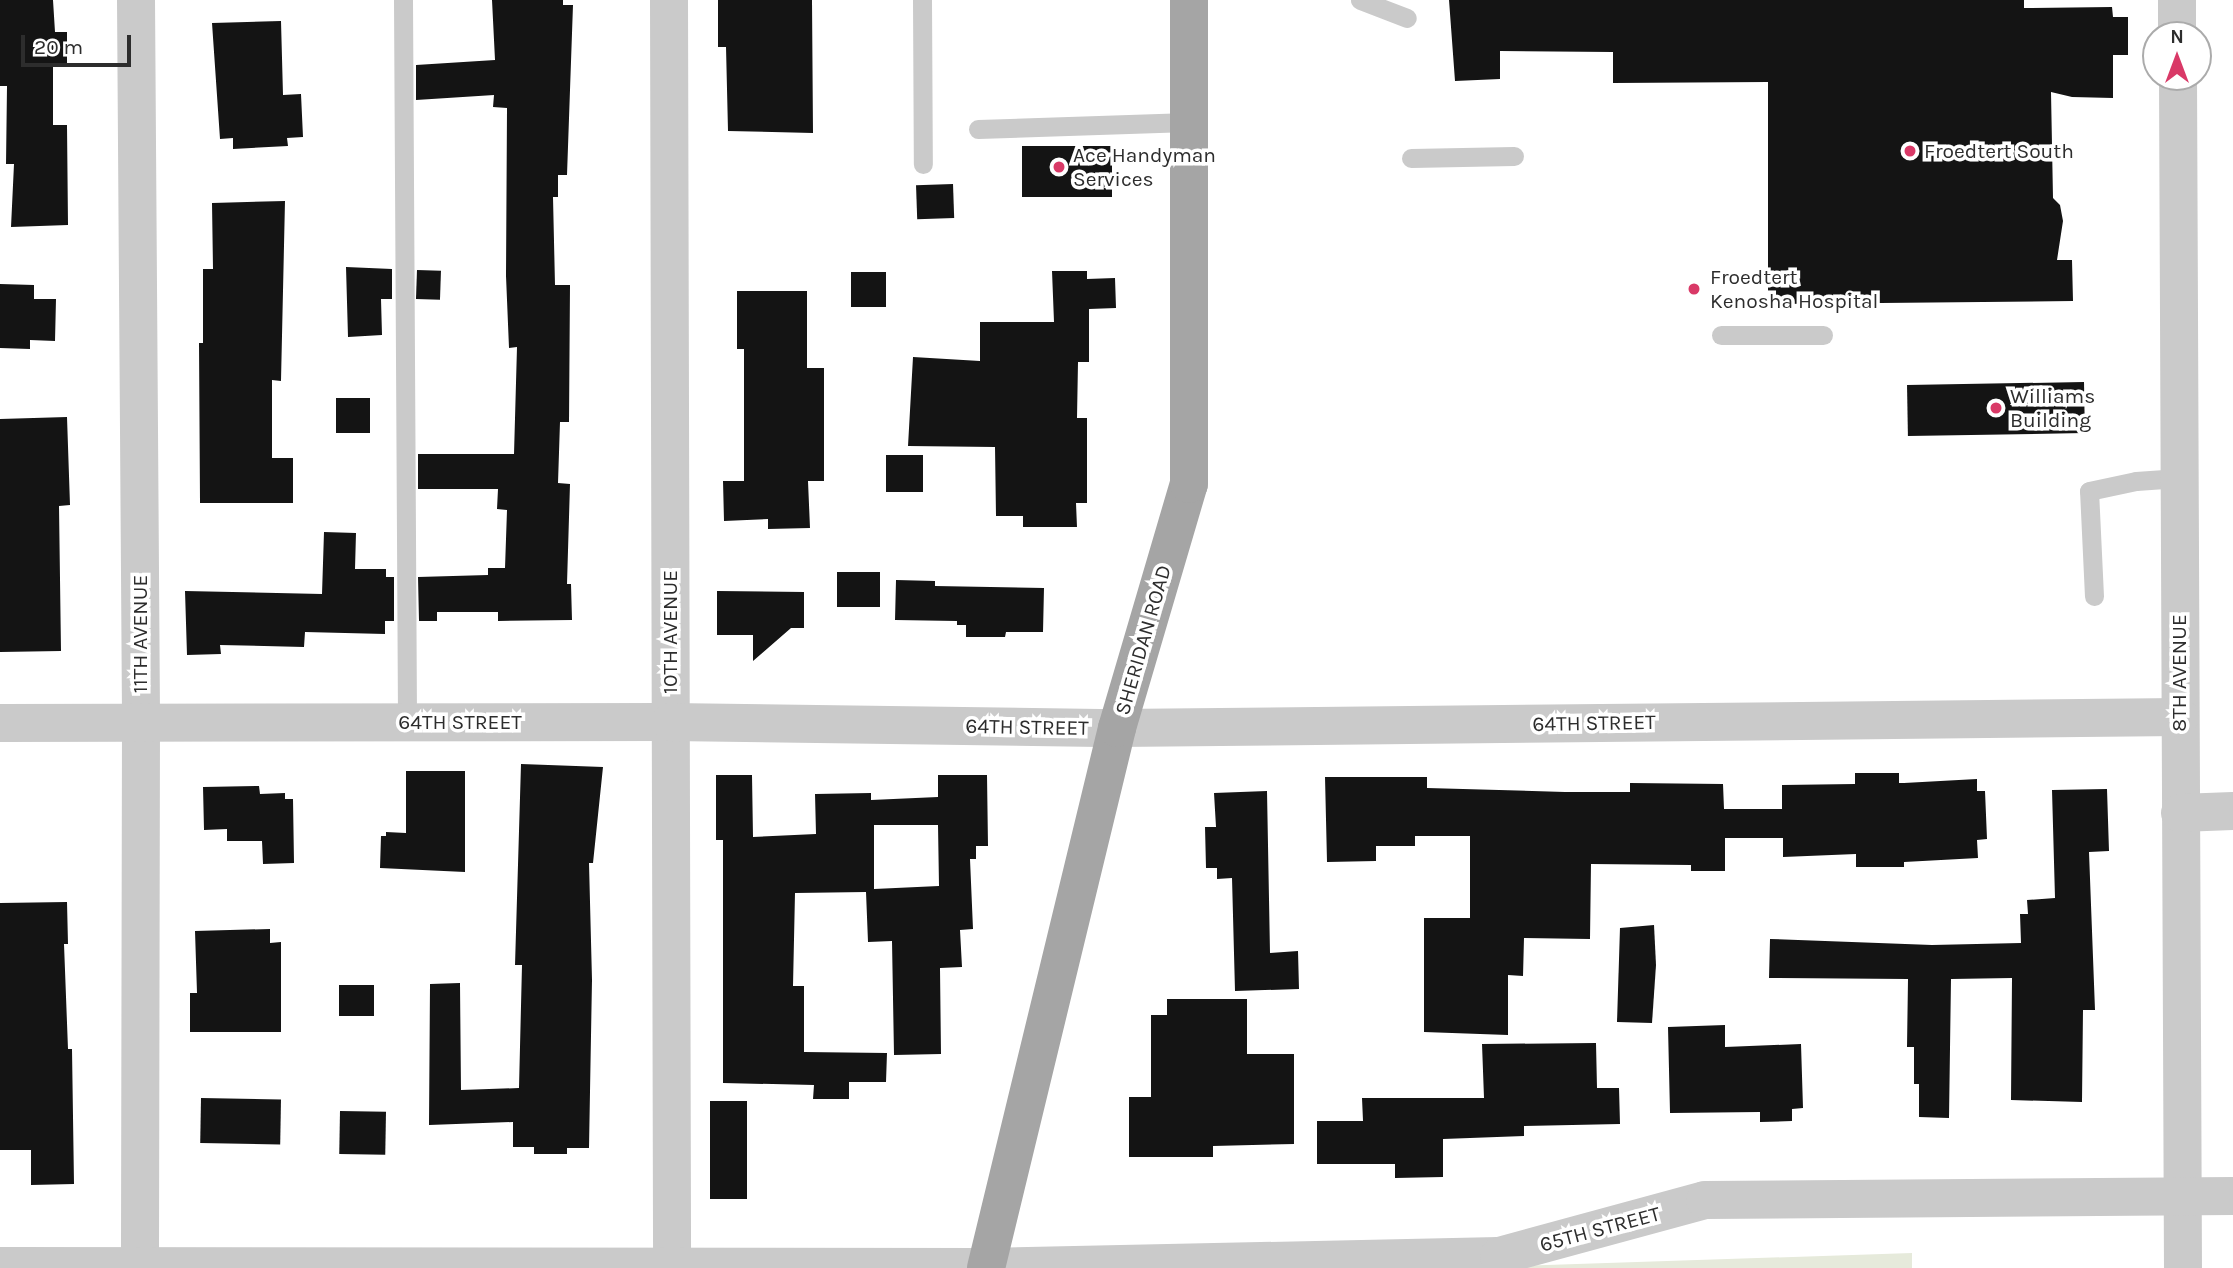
<!DOCTYPE html>
<html>
<head>
<meta charset="utf-8">
<style>
  body { margin:0 }
  #map { position:relative; width:2233px; height:1268px; overflow:hidden; background:#fff; font-family:Karla,sans-serif }
  div>[style] { position:absolute }
  [style*='--x'] { left:calc(var(--x)*1px); top:calc(var(--y)*1px); width:calc(var(--w)*1px); rotate:calc(var(--a)*1deg) }
  .green>* { inset:0; background:#e6eadb }
  .building>* { inset:0; background:#141414; transform-origin:0 0 }
  .service>* { height:19px; margin:-9.5px; padding:0 9.5px; transform-origin:9.5px; border-radius:9.5px; background:#cacaca }
  .minor>* { height:38px; margin:-19px; padding:0 19px; transform-origin:19px; border-radius:19px; background:#cacaca }
  .primary>* { height:38px; margin:-19px; padding:0 19px; transform-origin:19px; border-radius:19px; background:#a5a5a5 }
  .dots>* { width:19px; height:19px; translate:-50% -50%; box-sizing:border-box; border:4px solid #fff; border-radius:50% }
  span { translate:-50% -50%; white-space:nowrap; text-align:center; line-height:1.15; -webkit-text-stroke:7px #fff; paint-order:stroke }
  .poi-label { font-size:21px; color:#2d2d2d }
  .left { translate:0 -50%; text-align:left }
  .street-label { font-size:21px; color:#2d2d2d }
  .north { position:absolute; left:2142px; top:21px; width:70px; height:70px; box-sizing:border-box; background:#fff; border:2px solid #ababab; border-radius:50%; rotate:0deg; font-size:19px; font-weight:700; line-height:28px; text-align:center; color:#2d2d2d }
  .north::after { content:''; display:block; margin:auto; width:24px; height:32px; background:#d93967; clip-path:polygon(50% 0,100% 100%,50% 72%,0 100%) }
  .scale { position:absolute; left:21px; top:35px; width:110px; height:32px; box-sizing:border-box; border:4px solid #2d2d2d; border-top:0; padding-left:9px; font-size:21px; line-height:24px; white-space:nowrap; color:#2d2d2d; -webkit-text-stroke:5px #fff; paint-order:stroke }
</style>
</head>
<body>
<div id="map">
  <div class="green">
    <i style="clip-path:polygon(1912px 1253px,1912px 1268px,1453px 1268px)"></i>
  </div>
  <div class="building">
    <i style="clip-path:polygon(0 0,53px 0,55px 32px,67px 32px,67px 65px,53px 65px,53px 125px,67px 125px,68px 225px,11px 227px,14px 164px,6px 164px,7px 86px,0 86px)"></i>
    <i style="clip-path:polygon(492px 0,563px 0,563px 5px,573px 5px,567px 175px,558px 175px,558px 197px,553px 197px,555px 285px,570px 285px,569px 422px,560px 422px,558px 483px,570px 484px,567px 584px,571px 584px,572px 620px,498px 621px,498px 612px,437px 612px,437px 621px,419px 621px,418px 577px,488px 575px,488px 568px,505px 568px,507px 510px,497px 509px,498px 489px,418px 489px,418px 454px,514px 454px,517px 347px,509px 348px,506px 276px,507px 108px,493px 107px,494px 95px,416px 100px,416px 65px,495px 60px)"></i>
    <i style="clip-path:polygon(718px 0,812px 0,813px 133px,728px 131px,726px 47px,718px 47px)"></i>
    <i style="clip-path:polygon(1449px 0,2024px 0,2024px 8px,2112px 7px,2113px 17px,2128px 17px,2128px 55px,2113px 55px,2113px 98px,2072px 97px,2051px 92px,2053px 198px,2060px 205px,2063px 221px,2057px 260px,2072px 260px,2073px 301px,1768px 304px,1768px 82px,1613px 83px,1613px 52px,1500px 51px,1500px 79px,1455px 81px)"></i>
    <i style="clip-path:polygon(281px 21px,283px 95px,301px 94px,303px 137px,287px 138px,288px 146px,233px 149px,233px 138px,220px 139px,212px 23px)"></i>
    <i style="left:1022px;top:146px;width:90px;height:51px"></i>
    <i style="left:953px;top:184px;width:34px;height:37px;rotate:88deg"></i>
    <i style="clip-path:polygon(285px 201px,281px 381px,272px 380px,272px 458px,293px 458px,293px 503px,200px 503px,199px 343px,203px 343px,203px 269px,213px 269px,212px 203px)"></i>
    <i style="clip-path:polygon(346px 267px,392px 269px,392px 299px,381px 299px,382px 335px,348px 337px)"></i>
    <i style="left:417px;top:270px;width:24px;height:29px;rotate:2deg"></i>
    <i style="clip-path:polygon(1052px 271px,1087px 271px,1087px 279px,1115px 278px,1116px 308px,1089px 309px,1089px 362px,1078px 362px,1077px 418px,1087px 418px,1087px 503px,1076px 503px,1077px 527px,1023px 527px,1023px 516px,996px 516px,995px 447px,908px 446px,913px 357px,980px 361px,980px 322px,1054px 322px)"></i>
    <i style="left:851px;top:272px;width:35px;height:35px"></i>
    <i style="clip-path:polygon(0 284px,34px 285px,34px 299px,56px 299px,55px 341px,30px 340px,30px 349px,0 348px)"></i>
    <i style="clip-path:polygon(737px 291px,807px 291px,807px 368px,824px 368px,824px 481px,808px 481px,810px 528px,768px 529px,768px 519px,724px 521px,723px 481px,744px 481px,744px 349px,737px 349px)"></i>
    <i style="left:2084px;top:382px;width:51px;height:177px;rotate:89deg"></i>
    <i style="left:336px;top:398px;width:34px;height:35px"></i>
    <i style="clip-path:polygon(67px 417px,70px 505px,59px 506px,61px 651px,0 652px,0 419px)"></i>
    <i style="left:886px;top:455px;width:37px;height:37px"></i>
    <i style="clip-path:polygon(324px 532px,356px 533px,355px 569px,386px 569px,386px 577px,394px 577px,394px 621px,385px 621px,385px 634px,305px 632px,304px 647px,220px 645px,221px 654px,187px 655px,185px 591px,322px 594px)"></i>
    <i style="left:837px;top:572px;width:43px;height:35px"></i>
    <i style="clip-path:polygon(896px 580px,935px 581px,935px 586px,1044px 588px,1043px 632px,1006px 632px,1005px 637px,966px 637px,966px 625px,957px 625px,957px 621px,895px 620px)"></i>
    <i style="clip-path:polygon(717px 591px,804px 592px,804px 628px,791px 628px,753px 661px,753px 635px,717px 635px)"></i>
    <i style="clip-path:polygon(521px 764px,603px 767px,593px 863px,589px 863px,592px 980px,589px 1148px,567px 1148px,567px 1154px,534px 1154px,534px 1147px,513px 1147px,513px 1122px,429px 1125px,430px 984px,460px 983px,461px 1090px,519px 1088px,522px 965px,515px 965px)"></i>
    <i style="clip-path:polygon(406px 771px,465px 771px,465px 872px,380px 868px,381px 836px,386px 836px,386px 832px,406px 833px)"></i>
    <i style="clip-path:polygon(1855px 773px,1899px 773px,1899px 783px,1904px 783px,1977px 779px,1977px 791px,1985px 791px,1987px 839px,1977px 840px,1978px 858px,1904px 862px,1904px 867px,1856px 867px,1856px 854px,1783px 857px,1783px 838px,1725px 838px,1725px 871px,1691px 871px,1691px 865px,1591px 864px,1590px 939px,1524px 938px,1523px 976px,1508px 975px,1508px 1035px,1424px 1032px,1424px 918px,1470px 918px,1470px 836px,1415px 836px,1415px 846px,1376px 846px,1376px 861px,1327px 862px,1325px 777px,1427px 777px,1427px 788px,1565px 792px,1630px 792px,1630px 783px,1723px 784px,1724px 809px,1782px 809px,1782px 785px,1855px 784px)"></i>
    <i style="clip-path:polygon(evenodd,716px 775px,752px 775px,753px 837px,816px 834px,815px 794px,871px 793px,871px 800px,938px 797px,938px 775px,987px 775px,988px 846px,976px 846px,976px 859px,970px 859px,973px 929px,960px 930px,962px 967px,940px 968px,941px 1054px,894px 1055px,892px 941px,868px 942px,866px 892px,795px 893px,793px 986px,804px 986px,804px 1052px,887px 1053px,886px 1082px,849px 1082px,849px 1099px,813px 1099px,814px 1085px,723px 1083px,723px 840px,716px 840px,716px 775px,874px 825px,938px 825px,939px 886px,874px 889px,874px 825px)"></i>
    <i style="clip-path:polygon(259px 786px,260px 794px,285px 793px,285px 799px,293px 799px,294px 863px,263px 864px,262px 841px,227px 841px,227px 829px,204px 830px,203px 787px)"></i>
    <i style="clip-path:polygon(2107px 789px,2109px 851px,2089px 852px,2095px 1010px,2083px 1010px,2082px 1102px,2011px 1100px,2012px 978px,1951px 979px,1949px 1118px,1919px 1117px,1919px 1084px,1914px 1084px,1914px 1047px,1907px 1047px,1908px 979px,1769px 978px,1770px 939px,1932px 945px,2021px 943px,2020px 914px,2028px 914px,2027px 900px,2055px 898px,2052px 790px)"></i>
    <i style="clip-path:polygon(1267px 791px,1270px 953px,1298px 951px,1299px 989px,1235px 991px,1232px 878px,1217px 879px,1217px 868px,1206px 868px,1205px 827px,1216px 827px,1214px 793px)"></i>
    <i style="clip-path:polygon(67px 902px,68px 944px,64px 944px,68px 1049px,72px 1049px,74px 1184px,31px 1185px,31px 1150px,0 1150px,0 903px)"></i>
    <i style="clip-path:polygon(1654px 925px,1656px 965px,1652px 1023px,1617px 1022px,1620px 928px)"></i>
    <i style="clip-path:polygon(270px 929px,270px 943px,281px 942px,281px 1032px,190px 1032px,190px 993px,197px 993px,195px 931px)"></i>
    <i style="left:374px;top:985px;width:31px;height:35px;rotate:90deg"></i>
    <i style="clip-path:polygon(1167px 999px,1247px 999px,1247px 1054px,1294px 1054px,1294px 1144px,1213px 1146px,1213px 1157px,1129px 1157px,1129px 1097px,1151px 1097px,1151px 1015px,1167px 1015px)"></i>
    <i style="clip-path:polygon(1725px 1025px,1725px 1047px,1801px 1044px,1803px 1108px,1792px 1109px,1792px 1121px,1760px 1122px,1760px 1112px,1670px 1113px,1668px 1027px)"></i>
    <i style="clip-path:polygon(1596px 1043px,1597px 1088px,1619px 1088px,1620px 1124px,1524px 1126px,1524px 1136px,1443px 1139px,1443px 1177px,1395px 1178px,1395px 1164px,1317px 1164px,1317px 1121px,1363px 1121px,1362px 1098px,1484px 1098px,1482px 1044px)"></i>
    <i style="left:201px;top:1098px;width:80px;height:45px;rotate:1deg"></i>
    <i style="left:710px;top:1101px;width:37px;height:98px"></i>
    <i style="left:340px;top:1111px;width:46px;height:43px;rotate:1deg"></i>
  </div>
  <div class="service">
    <i style="--x:403;--y:0;--w:722;--a:89.68"></i>
    <i style="--x:922;--y:0;--w:164;--a:89.7"></i>
    <i style="--x:1360;--y:0;--w:50;--a:21"></i>
    <i style="--x:978;--y:129;--w:211;--a:-1.9"></i>
    <i style="--x:1411;--y:158;--w:103;--a:-1.1"></i>
    <i style="--x:1721;--y:335;--w:102;--a:0"></i>
    <i style="--x:2094;--y:596;--w:105;--a:-92.7"></i>
    <i style="--x:2089;--y:491;--w:48;--a:-12"></i>
    <i style="--x:2136;--y:481;--w:43;--a:-4"></i>
  </div>
  <div class="minor">
    <i style="--x:136;--y:0;--w:723;--a:89.6"></i>
    <i style="--x:141;--y:723;--w:545;--a:90.11"></i>
    <i style="--x:669;--y:0;--w:1264;--a:89.86"></i>
    <i style="--x:2177;--y:0;--w:35;--a:90"></i>
    <i style="--x:2178;--y:77;--w:1191;--a:89.76"></i>
    <i style="--x:0;--y:723;--w:670;--a:-0.09"></i>
    <i style="--x:670;--y:722;--w:447;--a:0.8"></i>
    <i style="--x:1117;--y:728;--w:1063;--a:-0.59"></i>
    <i style="--x:2180;--y:813;--w:53;--a:-2.2"></i>
    <i style="--x:0;--y:1266;--w:986;--a:0.06"></i>
    <i style="--x:986;--y:1267;--w:513;--a:-1.23"></i>
    <i style="--x:1499;--y:1256;--w:213;--a:-15.2"></i>
    <i style="--x:1705;--y:1200;--w:528;--a:-0.43"></i>
  </div>
  <div class="primary">
    <i style="--x:986;--y:1268;--w:556;--a:-76.36"></i>
    <i style="--x:1117;--y:728;--w:254;--a:-73.6"></i>
    <i style="--x:1189;--y:484;--w:484;--a:-90"></i>
  </div>
  <div class="dots">
    <i style="left:1910px;top:151px;background:#d93967"></i>
    <i style="left:1059px;top:167px;background:#d93967"></i>
    <i style="left:1694px;top:289px;background:#d93967"></i>
    <i style="left:1996px;top:408px;background:#d93967"></i>
  </div>
  <div class="poi-label">
    <span class="left" style="left:1924px;top:151px">Froedtert South</span>
    <span class="left" style="left:1073px;top:167px">Ace Handyman<br>Services</span>
    <span class="left" style="left:1710px;top:289px">Froedtert<br>Kenosha Hospital</span>
    <span class="left" style="left:2010px;top:408px">Williams<br>Building</span>
  </div>
  <div class="street-label">
    <span style="left:670px;top:632px;rotate:-90deg">10TH AVENUE</span>
    <span style="left:140px;top:634px;rotate:-90deg">11TH AVENUE</span>
    <span style="left:1143px;top:640px;rotate:-74deg">SHERIDAN ROAD</span>
    <span style="left:2179px;top:673px;rotate:-90deg">8TH AVENUE</span>
    <span style="left:460px;top:722px">64TH STREET</span>
    <span style="left:1594px;top:723px;rotate:-1deg">64TH STREET</span>
    <span style="left:1027px;top:727px;rotate:1deg">64TH STREET</span>
    <span style="left:1600px;top:1229px;rotate:-15deg">65TH STREET</span>
  </div>
  <div class="north">N</div>
  <div class="scale">20 m</div>
</div>
</body>
</html>
